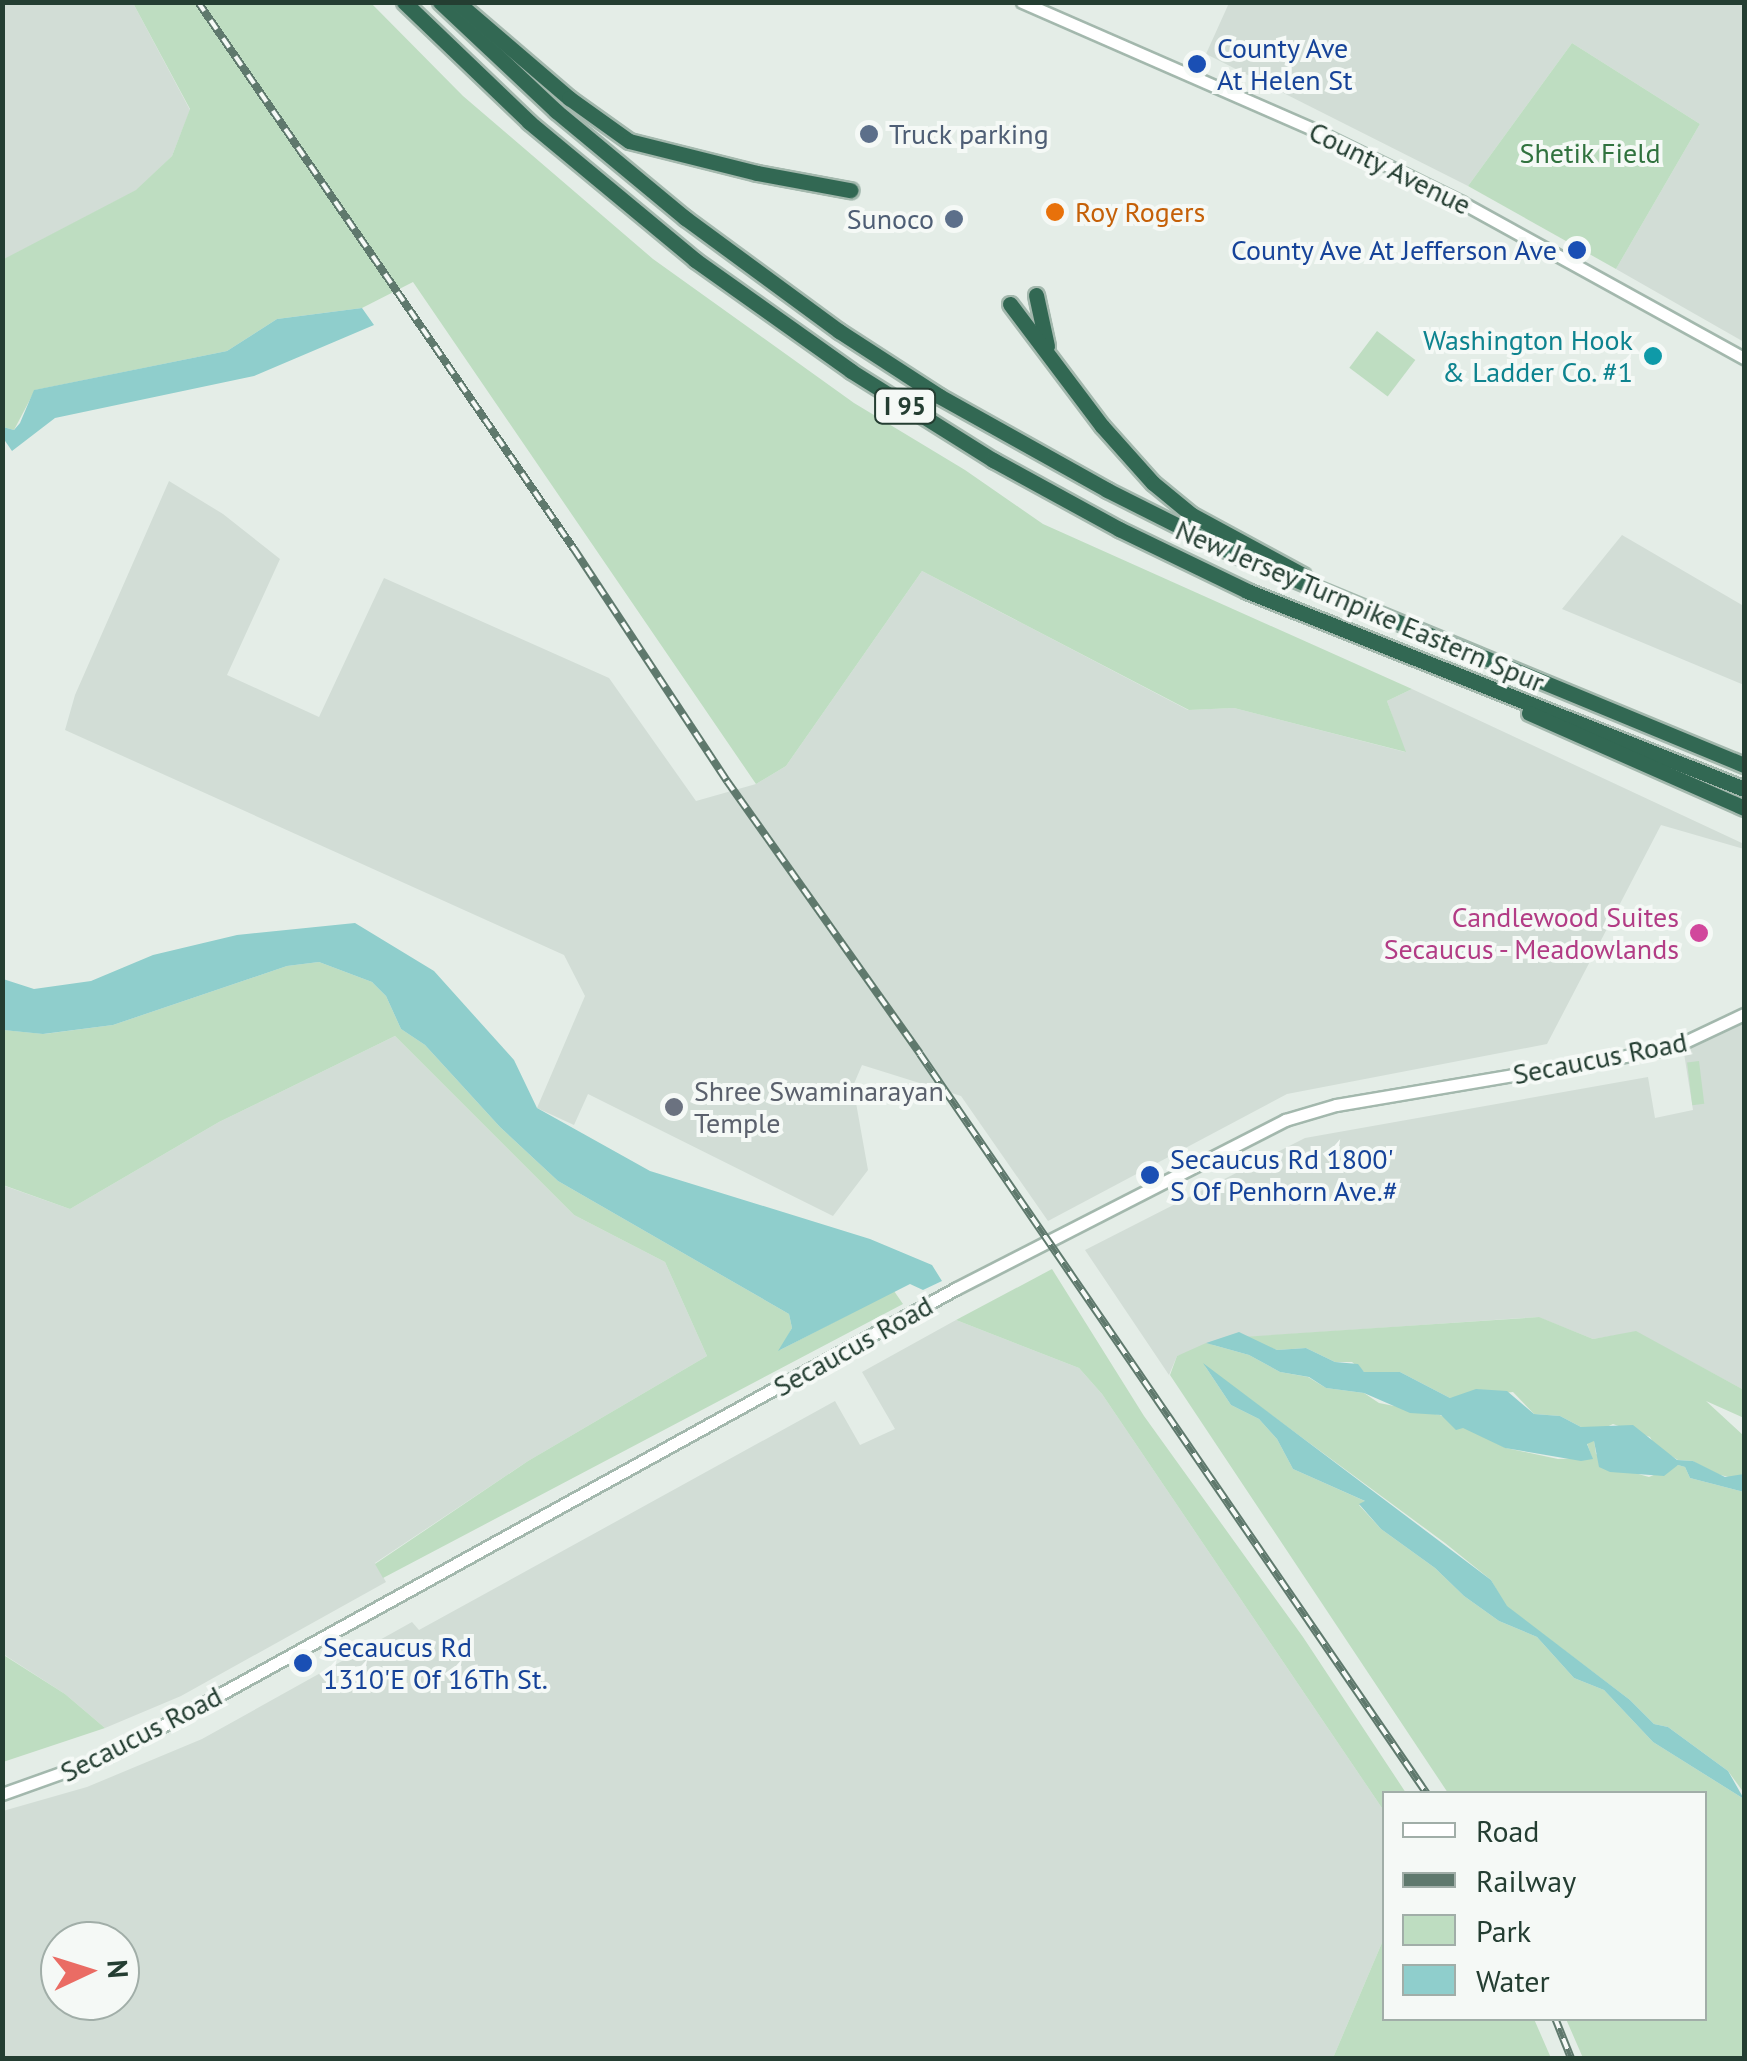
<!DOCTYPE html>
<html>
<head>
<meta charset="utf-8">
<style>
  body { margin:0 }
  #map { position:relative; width:1747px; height:2061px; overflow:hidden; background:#e4ede7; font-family:"PT Sans",sans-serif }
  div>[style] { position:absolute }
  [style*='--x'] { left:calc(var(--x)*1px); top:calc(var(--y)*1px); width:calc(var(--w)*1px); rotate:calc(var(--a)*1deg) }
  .built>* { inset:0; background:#d2ddd6 }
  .green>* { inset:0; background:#beddc1; transform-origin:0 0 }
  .water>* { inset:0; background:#8fcecc }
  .roads { filter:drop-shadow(2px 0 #a3b8ad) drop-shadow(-2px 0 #a3b8ad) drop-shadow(0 2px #a3b8ad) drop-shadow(0 -2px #a3b8ad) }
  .secondary>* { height:11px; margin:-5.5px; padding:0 5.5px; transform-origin:5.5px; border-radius:5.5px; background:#fff }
  .highway>* { height:15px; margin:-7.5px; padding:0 7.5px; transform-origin:7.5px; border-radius:7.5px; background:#326853 }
  .rail>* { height:8px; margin-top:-4px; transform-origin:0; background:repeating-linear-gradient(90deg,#f5f9f6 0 11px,#5f796d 0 22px); box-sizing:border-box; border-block:2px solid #5f796d }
  .dots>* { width:28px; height:28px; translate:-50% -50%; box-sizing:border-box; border:5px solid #f5f9f6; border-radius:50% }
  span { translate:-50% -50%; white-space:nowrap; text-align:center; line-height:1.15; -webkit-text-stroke:8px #f5f9f6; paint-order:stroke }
  .shield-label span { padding:2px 8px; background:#f5f9f6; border:2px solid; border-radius:8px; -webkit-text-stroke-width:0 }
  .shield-label { font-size:25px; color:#243e32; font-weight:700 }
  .transit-label { font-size:28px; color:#164399 }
  .left { translate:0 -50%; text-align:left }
  .right { translate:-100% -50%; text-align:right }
  .service-label { font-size:28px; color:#4e5e75 }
  .park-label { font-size:28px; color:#30723e }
  .street-label { font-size:28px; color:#243e32 }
  .food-label { font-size:28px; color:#c56008 }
  .culture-label { font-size:28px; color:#0d838f }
  .hotel-label { font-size:28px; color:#b23c85 }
  .worship-label { font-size:28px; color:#5b616d }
  .frame { position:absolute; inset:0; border:5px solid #243e32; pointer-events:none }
  .legend { position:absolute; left:1382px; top:1791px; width:325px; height:230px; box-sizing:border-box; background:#f5f9f6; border:2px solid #a1aea8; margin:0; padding:12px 18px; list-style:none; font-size:30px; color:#243e32 }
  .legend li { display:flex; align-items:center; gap:20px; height:50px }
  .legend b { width:50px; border:2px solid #a1aea8 }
  .north { position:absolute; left:40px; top:1921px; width:100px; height:100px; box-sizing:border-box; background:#f5f9f6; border:2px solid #a1aea8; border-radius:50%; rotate:86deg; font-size:28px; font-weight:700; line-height:40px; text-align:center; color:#243e32 }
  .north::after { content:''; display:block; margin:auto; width:35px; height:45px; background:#ea6c64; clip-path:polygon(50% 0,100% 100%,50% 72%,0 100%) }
</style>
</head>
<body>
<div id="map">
  <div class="built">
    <i style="clip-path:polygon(3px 3px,133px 3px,190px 110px,172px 156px,137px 190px,3px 260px)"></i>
    <i style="clip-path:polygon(1229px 3px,1744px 3px,1744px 342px,1616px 269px,1700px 124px,1572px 43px,1468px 186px,1206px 54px)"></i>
    <i style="clip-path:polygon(169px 481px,223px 514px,280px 559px,227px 675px,319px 717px,384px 578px,609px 678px,696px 801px,756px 784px,786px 766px,922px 571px,1188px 710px,1234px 708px,1405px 752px,1387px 701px,1412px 689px,1744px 844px,1744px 849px,1661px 825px,1547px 1044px,1287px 1094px,1048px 1221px,961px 1096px,862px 1065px,853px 1086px,868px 1170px,833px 1216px,588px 1094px,574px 1125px,537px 1108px,585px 996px,564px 955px,65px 730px,75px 695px)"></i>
    <i style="clip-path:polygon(1622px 535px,1742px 605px,1744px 602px,1744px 685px,1562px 609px)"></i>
    <i style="clip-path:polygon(1744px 1020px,1744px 1390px,1636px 1332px,1593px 1339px,1538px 1317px,1234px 1338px,1177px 1356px,1169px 1375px,1085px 1250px,1305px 1138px,1648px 1077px,1655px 1118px,1693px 1110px,1683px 1047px)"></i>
    <i style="clip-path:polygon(395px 1036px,574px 1215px,665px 1262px,707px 1356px,528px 1461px,375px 1563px,386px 1582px,181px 1696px,105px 1728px,65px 1694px,3px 1654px,2px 1185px,70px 1209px,219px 1122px)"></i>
    <i style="clip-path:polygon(evenodd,956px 1320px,1079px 1368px,1102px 1394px,1384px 1811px,1384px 1938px,1333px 2058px,3px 2058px,3px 1811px,87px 1787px,202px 1739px,412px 1622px,419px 1630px,835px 1401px,860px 1445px,895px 1429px,862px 1372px,956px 1320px,60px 1941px,120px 1941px,120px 2001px,60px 2001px,60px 1941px)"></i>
  </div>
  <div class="green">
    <i style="clip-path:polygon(133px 3px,371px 3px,463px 96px,653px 259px,854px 403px,965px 470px,1043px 524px,1412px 689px,1387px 701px,1406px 752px,1234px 708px,1189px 710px,922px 571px,786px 766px,756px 784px,413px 282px,362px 308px,277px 319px,227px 351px,35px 390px,14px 430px,3px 427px,2px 260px,136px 190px,172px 156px,190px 109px)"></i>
    <i style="clip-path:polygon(1572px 43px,1700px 124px,1616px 269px,1468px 186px)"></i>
    <i style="left:1377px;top:331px;width:48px;height:46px;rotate:37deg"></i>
    <i style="clip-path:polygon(319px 962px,372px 982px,386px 996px,401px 1029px,425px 1045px,500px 1127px,558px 1181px,789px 1314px,792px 1328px,780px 1350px,894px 1291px,903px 1304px,383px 1578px,375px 1564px,528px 1461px,707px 1356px,665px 1262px,574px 1215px,395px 1036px,219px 1122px,70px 1209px,3px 1185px,3px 1030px,44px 1034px,113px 1025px,287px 966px)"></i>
    <i style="left:1699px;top:1061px;width:43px;height:12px;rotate:83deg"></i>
    <i style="clip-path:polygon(1052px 1269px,1144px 1416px,1303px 1637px,1406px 1793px,1384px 1794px,1384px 1811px,1102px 1394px,1079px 1368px,956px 1320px)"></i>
    <i style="clip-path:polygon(1539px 1317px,1593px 1339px,1636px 1331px,1744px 1390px,1744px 1418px,1706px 1401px,1744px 1436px,1744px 1474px,1733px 1478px,1708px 1472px,1693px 1461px,1678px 1460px,1655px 1446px,1650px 1437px,1613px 1424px,1602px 1429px,1581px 1427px,1560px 1416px,1534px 1414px,1513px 1392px,1450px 1398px,1400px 1372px,1364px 1372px,1352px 1362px,1335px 1362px,1306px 1348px,1277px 1350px,1242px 1337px)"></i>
    <i style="clip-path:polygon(1206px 1343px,1249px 1355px,1280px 1372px,1308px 1377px,1326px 1388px,1364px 1393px,1379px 1403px,1440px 1415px,1506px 1448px,1558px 1459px,1592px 1458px,1587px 1443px,1594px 1440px,1596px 1454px,1631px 1472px,1649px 1477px,1678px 1465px,1685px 1467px,1690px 1478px,1744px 1492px,1744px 1793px,1728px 1771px,1668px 1727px,1654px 1724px,1630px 1700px,1506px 1606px,1491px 1580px,1445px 1543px,1205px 1366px,1231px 1405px,1259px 1419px,1277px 1439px,1293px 1469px,1367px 1502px,1359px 1505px,1381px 1529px,1435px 1568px,1464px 1596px,1499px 1621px,1537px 1637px,1574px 1678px,1604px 1690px,1653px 1742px,1744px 1799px,1744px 2058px,1583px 2058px,1566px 2019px,1704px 2018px,1704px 1794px,1448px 1793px,1170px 1375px,1177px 1356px)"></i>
    <i style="clip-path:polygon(2px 1654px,65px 1694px,105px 1728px,3px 1762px)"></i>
    <i style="clip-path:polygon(1384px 1938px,1384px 2018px,1534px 2019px,1551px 2058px,1333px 2058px)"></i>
  </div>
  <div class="water">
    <i style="clip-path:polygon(362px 308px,374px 325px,254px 376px,55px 418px,12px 451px,3px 438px,3px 427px,14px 430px,20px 423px,34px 390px,227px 351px,277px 319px)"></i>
    <i style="clip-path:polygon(355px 923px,434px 971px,514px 1060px,537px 1108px,650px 1171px,870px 1239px,932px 1265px,942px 1281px,923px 1290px,910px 1284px,778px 1351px,792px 1328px,789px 1314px,558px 1181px,500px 1127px,425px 1045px,401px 1029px,386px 996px,372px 982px,319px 962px,287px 966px,113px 1025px,43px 1034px,3px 1030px,3px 979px,34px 989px,91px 981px,153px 955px,237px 935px)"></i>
    <i style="clip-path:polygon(1239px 1332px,1277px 1350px,1306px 1348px,1335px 1362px,1358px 1364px,1364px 1372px,1400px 1372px,1450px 1398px,1476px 1389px,1507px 1391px,1534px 1414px,1560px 1416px,1581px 1427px,1633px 1425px,1677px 1460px,1693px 1461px,1725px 1477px,1744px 1474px,1744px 1492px,1690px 1478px,1685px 1467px,1678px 1465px,1664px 1476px,1610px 1472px,1599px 1467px,1594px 1441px,1587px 1444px,1593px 1459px,1581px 1461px,1505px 1448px,1463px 1428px,1456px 1430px,1441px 1415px,1410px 1413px,1364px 1393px,1326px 1388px,1309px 1377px,1280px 1372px,1249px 1355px,1206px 1343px)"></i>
    <i style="clip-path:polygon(1203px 1363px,1491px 1580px,1507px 1606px,1630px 1700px,1654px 1724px,1668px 1727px,1728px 1771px,1744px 1799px,1653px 1742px,1604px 1690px,1574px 1678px,1537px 1637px,1499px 1621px,1464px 1596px,1435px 1568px,1381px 1529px,1359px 1504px,1365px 1501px,1293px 1469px,1277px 1439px,1259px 1419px,1231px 1405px)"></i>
  </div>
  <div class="roads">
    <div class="secondary">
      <i style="--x:1022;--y:2;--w:322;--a:23.6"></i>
      <i style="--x:1317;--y:131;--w:161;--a:26.2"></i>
      <i style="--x:1461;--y:202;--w:323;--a:28.9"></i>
      <i style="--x:2;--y:1794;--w:113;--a:-19.7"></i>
      <i style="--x:108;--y:1756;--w:969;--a:-28.87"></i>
      <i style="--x:957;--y:1288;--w:369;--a:-27.1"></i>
      <i style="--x:1285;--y:1120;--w:53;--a:-16.4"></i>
      <i style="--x:1336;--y:1105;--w:341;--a:-9.6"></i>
      <i style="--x:1672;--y:1048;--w:80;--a:-25.3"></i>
    </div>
    <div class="highway">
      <i style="--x:404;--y:2;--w:173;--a:43.8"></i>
      <i style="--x:529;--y:122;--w:216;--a:39.7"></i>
      <i style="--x:695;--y:260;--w:191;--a:35.4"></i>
      <i style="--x:851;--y:371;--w:168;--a:32.1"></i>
      <i style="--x:993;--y:460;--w:144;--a:28.7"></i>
      <i style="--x:1119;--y:529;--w:142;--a:25.8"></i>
      <i style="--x:1247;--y:591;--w:535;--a:21.72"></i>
      <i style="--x:440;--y:2;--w:159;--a:43.2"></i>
      <i style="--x:556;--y:111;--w:168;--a:39.7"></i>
      <i style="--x:685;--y:218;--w:191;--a:36.3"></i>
      <i style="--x:839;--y:331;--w:119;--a:33"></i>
      <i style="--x:939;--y:396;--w:193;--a:29.2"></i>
      <i style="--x:1107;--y:490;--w:144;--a:26.7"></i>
      <i style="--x:1236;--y:555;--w:550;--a:22.46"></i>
      <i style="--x:457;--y:2;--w:148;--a:40.6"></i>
      <i style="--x:569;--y:98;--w:74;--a:35.6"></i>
      <i style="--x:629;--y:141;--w:132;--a:14"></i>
      <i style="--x:757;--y:173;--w:95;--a:10.4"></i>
      <i style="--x:1036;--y:295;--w:52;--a:77.8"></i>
      <i style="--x:1010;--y:304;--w:153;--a:53"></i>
      <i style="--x:1102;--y:426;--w:76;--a:48.2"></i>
      <i style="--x:1153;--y:483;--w:50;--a:39.4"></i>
      <i style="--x:1192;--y:515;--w:126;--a:28.4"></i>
      <i style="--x:1529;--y:713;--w:235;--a:23.8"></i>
    </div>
  </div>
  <div class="rail">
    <i style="--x:198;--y:2;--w:664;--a:55.5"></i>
    <i style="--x:574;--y:549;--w:278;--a:56.6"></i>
    <i style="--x:727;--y:781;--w:334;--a:54.7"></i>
    <i style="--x:920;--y:1054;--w:897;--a:55.58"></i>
    <i style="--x:1555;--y:2018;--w:43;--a:68.2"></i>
  </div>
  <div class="dots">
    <i style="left:1197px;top:64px;background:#1a4fb4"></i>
    <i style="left:869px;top:134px;background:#5c6f8a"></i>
    <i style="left:1055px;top:212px;background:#e8710a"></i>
    <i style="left:954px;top:219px;background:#5c6f8a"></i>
    <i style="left:1577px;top:250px;background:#1a4fb4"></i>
    <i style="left:1653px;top:356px;background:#0f9aa8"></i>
    <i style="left:1699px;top:933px;background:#d1479c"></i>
    <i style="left:674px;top:1107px;background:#6b7280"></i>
    <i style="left:1150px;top:1175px;background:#1a4fb4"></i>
    <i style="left:303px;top:1663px;background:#1a4fb4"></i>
  </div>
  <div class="shield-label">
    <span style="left:905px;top:406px">I 95</span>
  </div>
  <div class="transit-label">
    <span class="left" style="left:1217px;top:64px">County Ave<br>At Helen St</span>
    <span class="right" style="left:1557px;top:250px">County Ave At Jefferson Ave</span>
    <span class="left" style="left:1170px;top:1175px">Secaucus Rd 1800'<br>S Of Penhorn Ave.#</span>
    <span class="left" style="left:323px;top:1663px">Secaucus Rd<br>1310'E Of 16Th St.</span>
  </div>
  <div class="service-label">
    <span class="left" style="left:889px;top:134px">Truck parking</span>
    <span class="right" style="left:934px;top:219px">Sunoco</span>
  </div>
  <div class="park-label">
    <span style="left:1590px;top:153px">Shetik Field</span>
  </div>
  <div class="street-label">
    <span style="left:1390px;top:168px;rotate:26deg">County Avenue</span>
    <span style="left:1360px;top:606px;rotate:23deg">New Jersey Turnpike Eastern Spur</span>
    <span style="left:1600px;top:1058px;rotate:-11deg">Secaucus Road</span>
    <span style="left:853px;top:1346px;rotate:-29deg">Secaucus Road</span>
    <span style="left:141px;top:1734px;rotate:-27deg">Secaucus Road</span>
  </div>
  <div class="food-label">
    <span class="left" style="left:1075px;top:212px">Roy Rogers</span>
  </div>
  <div class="culture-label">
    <span class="right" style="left:1633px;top:356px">Washington Hook<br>&amp; Ladder Co. #1</span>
  </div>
  <div class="hotel-label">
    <span class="right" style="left:1679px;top:933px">Candlewood Suites<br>Secaucus - Meadowlands</span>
  </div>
  <div class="worship-label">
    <span class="left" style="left:694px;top:1107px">Shree Swaminarayan<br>Temple</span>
  </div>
  <div class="frame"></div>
  <ul class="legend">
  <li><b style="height:12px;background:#fff"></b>Road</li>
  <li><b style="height:12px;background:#5f796d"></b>Railway</li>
  <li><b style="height:28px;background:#beddc1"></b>Park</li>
  <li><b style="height:28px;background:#8fcecc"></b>Water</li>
  </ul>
  <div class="north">N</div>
</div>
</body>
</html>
